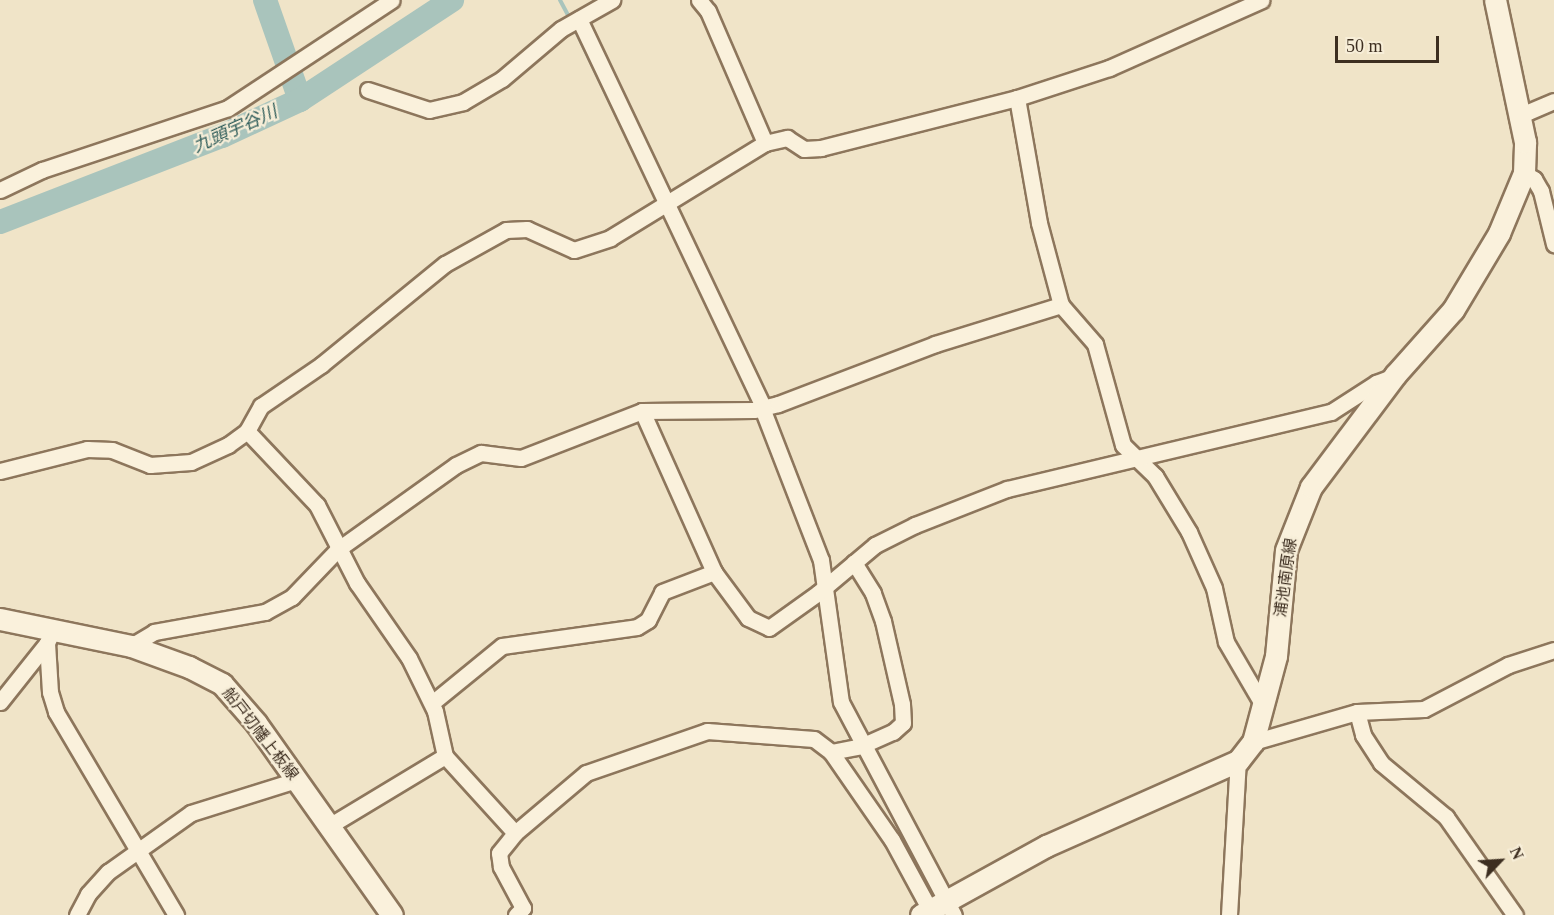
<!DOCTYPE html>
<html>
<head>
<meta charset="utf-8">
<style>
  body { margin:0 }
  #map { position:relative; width:1554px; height:915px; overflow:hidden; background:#f0e4c8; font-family:"Times New Roman","Noto Sans JP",serif }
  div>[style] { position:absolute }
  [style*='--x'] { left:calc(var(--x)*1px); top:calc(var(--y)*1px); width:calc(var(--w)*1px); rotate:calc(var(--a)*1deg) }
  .stream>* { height:4px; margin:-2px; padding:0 2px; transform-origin:2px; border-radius:2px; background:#a9c4bc }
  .river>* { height:24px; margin:-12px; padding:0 12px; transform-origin:12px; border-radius:12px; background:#a9c4bc }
  .roads { filter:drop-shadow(2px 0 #8d765c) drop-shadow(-2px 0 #8d765c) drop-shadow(0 2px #8d765c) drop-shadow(0 -2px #8d765c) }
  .street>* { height:15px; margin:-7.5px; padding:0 7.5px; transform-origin:7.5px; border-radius:7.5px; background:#faf1dc }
  .secondary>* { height:21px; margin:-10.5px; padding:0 10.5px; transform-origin:10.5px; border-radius:10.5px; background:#faf1dc }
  span { translate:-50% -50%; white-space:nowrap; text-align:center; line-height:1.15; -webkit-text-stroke:4.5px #f7eed8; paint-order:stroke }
  .street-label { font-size:16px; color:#3d2e20 }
  .water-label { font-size:18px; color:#2f5d5a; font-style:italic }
  .north { position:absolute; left:1470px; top:831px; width:60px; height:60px; -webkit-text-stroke:4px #f7eed8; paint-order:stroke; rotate:65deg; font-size:16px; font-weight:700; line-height:24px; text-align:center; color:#3d2e20 }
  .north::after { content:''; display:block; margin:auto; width:21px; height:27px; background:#3d2e20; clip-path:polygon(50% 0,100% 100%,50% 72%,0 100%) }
  .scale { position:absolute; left:1335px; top:36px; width:104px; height:27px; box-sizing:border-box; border:3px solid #3d2e20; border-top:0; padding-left:8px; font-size:18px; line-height:21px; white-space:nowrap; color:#3d2e20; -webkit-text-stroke:4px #f7eed8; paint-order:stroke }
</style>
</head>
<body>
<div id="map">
  <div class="stream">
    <i style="--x:560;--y:0;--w:24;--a:62"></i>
    <i style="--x:574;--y:27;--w:134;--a:64.4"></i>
    <i style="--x:845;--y:724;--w:23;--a:67"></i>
    <i style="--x:858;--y:751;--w:152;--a:61.8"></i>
  </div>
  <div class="river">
    <i style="--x:265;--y:0;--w:106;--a:70.7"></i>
    <i style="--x:0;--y:222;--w:238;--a:-21.2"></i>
    <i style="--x:222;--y:136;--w:86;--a:-24.8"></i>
    <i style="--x:300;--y:100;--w:182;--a:-33.3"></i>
  </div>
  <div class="roads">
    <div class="street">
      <i style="--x:699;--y:0;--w:14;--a:51"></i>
      <i style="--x:708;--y:11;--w:144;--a:66.6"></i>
      <i style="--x:579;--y:19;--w:431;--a:64.6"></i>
      <i style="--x:368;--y:90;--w:64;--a:18.2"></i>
      <i style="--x:429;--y:110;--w:35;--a:-13"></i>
      <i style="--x:463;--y:102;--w:45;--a:-30.5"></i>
      <i style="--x:502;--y:79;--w:77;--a:-40.3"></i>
      <i style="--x:561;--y:29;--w:59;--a:-29.6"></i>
      <i style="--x:1017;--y:98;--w:127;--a:80"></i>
      <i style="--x:1039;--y:223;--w:85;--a:75"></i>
      <i style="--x:1061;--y:305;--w:52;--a:48.9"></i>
      <i style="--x:1095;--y:344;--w:105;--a:74.5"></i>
      <i style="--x:1123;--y:445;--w:45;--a:44.1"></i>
      <i style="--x:1155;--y:476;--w:66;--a:58.7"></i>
      <i style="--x:1189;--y:532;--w:61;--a:65.9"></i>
      <i style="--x:1214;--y:588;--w:55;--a:77.5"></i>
      <i style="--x:1226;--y:642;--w:69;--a:59.7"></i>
      <i style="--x:1521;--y:115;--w:36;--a:-23"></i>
      <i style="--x:1524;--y:173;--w:12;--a:31"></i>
      <i style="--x:1534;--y:179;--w:14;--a:60"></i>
      <i style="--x:1541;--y:191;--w:55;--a:76.2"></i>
      <i style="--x:0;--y:190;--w:47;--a:-25.5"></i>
      <i style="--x:42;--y:170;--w:196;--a:-18.4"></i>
      <i style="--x:228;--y:108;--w:196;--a:-33.4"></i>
      <i style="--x:762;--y:408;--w:163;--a:68.8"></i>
      <i style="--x:821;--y:560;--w:143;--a:82"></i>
      <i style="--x:841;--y:702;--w:241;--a:62.1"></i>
      <i style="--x:642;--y:411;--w:176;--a:65.9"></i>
      <i style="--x:714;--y:572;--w:57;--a:53.5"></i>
      <i style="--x:748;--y:618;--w:23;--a:25"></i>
      <i style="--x:769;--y:628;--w:60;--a:-35.5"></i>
      <i style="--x:818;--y:593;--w:75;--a:-40.1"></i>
      <i style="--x:875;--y:545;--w:45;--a:-26.6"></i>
      <i style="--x:915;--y:525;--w:99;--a:-21.4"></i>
      <i style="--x:1007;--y:489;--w:333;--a:-13.4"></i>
      <i style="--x:1331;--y:412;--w:54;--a:-32.8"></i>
      <i style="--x:1376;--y:383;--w:19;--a:-21"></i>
      <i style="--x:247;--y:431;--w:102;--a:46.6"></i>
      <i style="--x:317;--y:505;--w:88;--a:62.9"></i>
      <i style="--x:357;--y:583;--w:91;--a:55.3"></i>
      <i style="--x:409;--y:658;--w:59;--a:63.9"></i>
      <i style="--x:435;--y:711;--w:46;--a:77.5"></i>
      <i style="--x:445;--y:756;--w:135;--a:148.9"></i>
      <i style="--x:0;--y:471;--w:90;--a:-14.2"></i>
      <i style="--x:87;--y:449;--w:25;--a:2"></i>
      <i style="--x:112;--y:450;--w:41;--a:21.5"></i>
      <i style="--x:150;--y:465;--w:41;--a:-4.2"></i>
      <i style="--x:191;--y:462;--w:41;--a:-24.7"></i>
      <i style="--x:228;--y:445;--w:24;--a:-36"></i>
      <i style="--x:247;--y:431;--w:29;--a:-61"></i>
      <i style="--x:261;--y:406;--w:73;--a:-34.3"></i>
      <i style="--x:321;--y:365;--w:160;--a:-39.2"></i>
      <i style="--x:445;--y:264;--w:70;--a:-29.1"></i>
      <i style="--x:506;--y:230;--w:21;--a:-3"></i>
      <i style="--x:527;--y:229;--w:51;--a:24.1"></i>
      <i style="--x:574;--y:250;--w:38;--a:-18"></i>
      <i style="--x:610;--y:238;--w:182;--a:-31.5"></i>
      <i style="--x:765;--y:143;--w:23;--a:-13"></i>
      <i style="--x:787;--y:138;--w:20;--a:33"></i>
      <i style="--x:804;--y:149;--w:17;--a:-3"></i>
      <i style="--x:821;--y:148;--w:202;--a:-14.3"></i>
      <i style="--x:1017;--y:98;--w:97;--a:-18.1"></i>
      <i style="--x:1109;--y:68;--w:167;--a:-24"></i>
      <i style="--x:53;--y:630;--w:14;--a:115"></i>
      <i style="--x:47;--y:643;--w:49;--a:86.5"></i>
      <i style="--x:50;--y:692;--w:21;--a:73"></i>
      <i style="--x:56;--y:712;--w:236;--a:59.4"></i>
      <i style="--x:131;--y:646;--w:27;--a:-31"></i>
      <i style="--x:154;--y:632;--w:113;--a:-10.2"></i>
      <i style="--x:265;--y:612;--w:31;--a:-29"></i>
      <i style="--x:292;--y:597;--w:65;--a:-46.2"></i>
      <i style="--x:337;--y:550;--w:146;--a:-35.5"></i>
      <i style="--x:456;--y:465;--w:28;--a:-26"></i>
      <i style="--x:481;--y:453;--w:40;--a:7.1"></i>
      <i style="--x:521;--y:458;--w:130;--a:-21.2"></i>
      <i style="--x:642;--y:411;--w:112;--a:-0.5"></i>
      <i style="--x:754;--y:410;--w:25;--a:-14"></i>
      <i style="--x:778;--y:404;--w:168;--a:-20.9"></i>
      <i style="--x:935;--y:344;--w:132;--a:-17.2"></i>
      <i style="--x:0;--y:702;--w:75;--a:-51.5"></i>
      <i style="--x:432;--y:703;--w:90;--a:-39.2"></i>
      <i style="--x:502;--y:646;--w:136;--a:-8"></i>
      <i style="--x:637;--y:627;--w:13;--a:-32"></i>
      <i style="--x:648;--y:620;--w:31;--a:-63"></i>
      <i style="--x:662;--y:592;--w:56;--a:-21"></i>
      <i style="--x:1357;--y:712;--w:24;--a:75"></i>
      <i style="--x:1363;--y:735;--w:33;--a:57"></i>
      <i style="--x:1381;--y:763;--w:85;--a:39.7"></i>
      <i style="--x:1446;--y:817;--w:120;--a:54.9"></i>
      <i style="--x:1253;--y:742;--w:108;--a:-16.1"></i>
      <i style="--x:1357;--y:712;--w:67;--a:-2.6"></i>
      <i style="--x:1424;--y:709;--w:95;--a:-27.6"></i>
      <i style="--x:1508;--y:665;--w:48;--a:-18.1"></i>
      <i style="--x:831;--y:752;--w:31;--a:-11"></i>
      <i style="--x:861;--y:746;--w:35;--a:-24"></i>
      <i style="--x:893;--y:732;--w:13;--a:-42"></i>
      <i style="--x:903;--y:723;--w:19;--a:-93"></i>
      <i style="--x:902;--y:704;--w:85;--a:-102.9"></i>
      <i style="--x:883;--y:621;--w:30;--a:-110"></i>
      <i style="--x:873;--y:593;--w:36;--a:-122"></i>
      <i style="--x:445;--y:756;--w:104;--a:47.7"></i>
      <i style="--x:77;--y:915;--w:24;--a:-62"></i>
      <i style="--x:88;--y:894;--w:30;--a:-48"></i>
      <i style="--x:108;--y:872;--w:102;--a:-35.4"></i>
      <i style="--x:191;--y:813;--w:110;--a:-17.4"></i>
      <i style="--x:516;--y:915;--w:10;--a:-45"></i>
      <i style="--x:523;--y:908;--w:47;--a:-118.2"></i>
      <i style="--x:501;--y:867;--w:14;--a:-98"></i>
      <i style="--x:499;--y:853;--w:26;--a:-51"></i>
      <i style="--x:515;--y:833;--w:93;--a:-40.2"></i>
      <i style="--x:586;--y:773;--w:128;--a:-19.1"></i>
      <i style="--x:707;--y:731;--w:107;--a:4.3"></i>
      <i style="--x:814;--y:739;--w:21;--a:37"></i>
      <i style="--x:831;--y:752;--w:107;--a:55.3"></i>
      <i style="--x:892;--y:840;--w:80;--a:61.5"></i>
      <i style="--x:1229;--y:915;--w:154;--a:-86.7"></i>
    </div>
    <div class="secondary">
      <i style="--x:0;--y:619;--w:134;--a:11.6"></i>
      <i style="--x:131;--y:646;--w:62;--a:19.9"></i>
      <i style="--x:189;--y:667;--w:37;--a:27"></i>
      <i style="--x:222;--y:684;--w:52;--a:48.9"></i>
      <i style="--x:256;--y:723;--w:235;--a:54.7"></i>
      <i style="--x:921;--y:915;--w:143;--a:-28.9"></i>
      <i style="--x:1046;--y:846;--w:210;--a:-23.9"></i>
      <i style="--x:1238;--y:761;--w:24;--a:-52"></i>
      <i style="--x:1253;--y:742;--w:89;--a:-75"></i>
      <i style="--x:1276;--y:656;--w:106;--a:-84.6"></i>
      <i style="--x:1286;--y:550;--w:68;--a:-68.4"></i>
      <i style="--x:1311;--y:487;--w:140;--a:-53.1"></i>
      <i style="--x:1395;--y:375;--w:87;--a:-48.3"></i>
      <i style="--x:1453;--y:310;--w:90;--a:-59.1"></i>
      <i style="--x:1499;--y:233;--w:65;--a:-67.4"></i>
      <i style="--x:1524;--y:173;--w:31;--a:-88"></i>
      <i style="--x:1525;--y:142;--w:145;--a:-101.9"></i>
    </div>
  </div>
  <div class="street-label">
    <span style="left:1286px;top:578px;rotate:-82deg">浦池南原線</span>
    <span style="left:260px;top:734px;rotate:52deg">船戸切幡上板線</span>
  </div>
  <div class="water-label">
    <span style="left:235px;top:129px;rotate:-24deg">九頭宇谷川</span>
  </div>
  <div class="north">N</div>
  <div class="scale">50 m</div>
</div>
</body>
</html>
